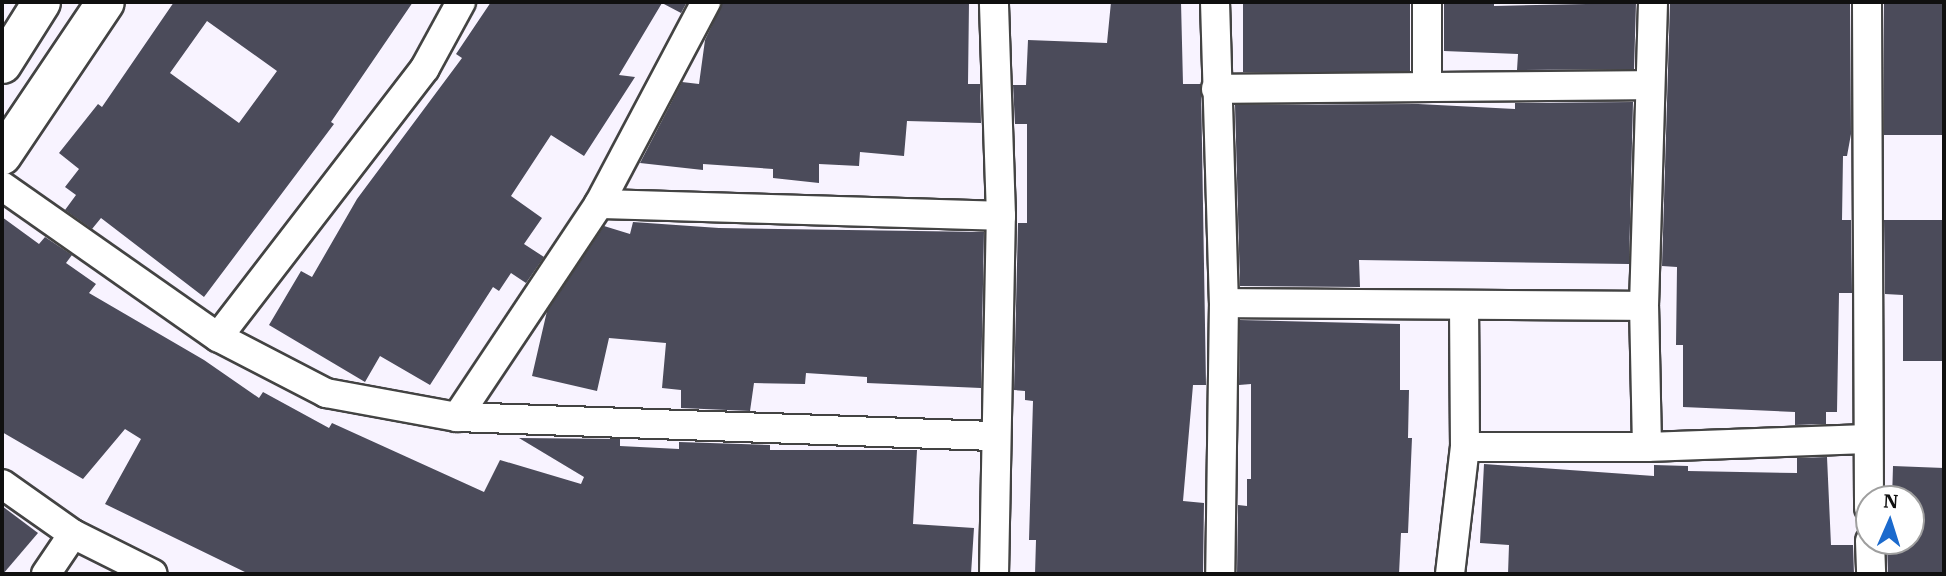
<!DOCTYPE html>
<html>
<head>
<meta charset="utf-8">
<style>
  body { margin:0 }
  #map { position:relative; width:1946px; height:576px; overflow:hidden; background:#f8f3ff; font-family:"IBM Plex Serif",serif }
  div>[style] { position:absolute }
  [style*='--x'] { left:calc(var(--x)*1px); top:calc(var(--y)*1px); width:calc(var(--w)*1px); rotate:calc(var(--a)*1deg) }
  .building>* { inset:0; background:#4b4b5a; transform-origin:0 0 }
  .roads { filter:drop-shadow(2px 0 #434343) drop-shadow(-2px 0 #434343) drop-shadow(0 2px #434343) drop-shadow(0 -2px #434343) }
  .minor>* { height:28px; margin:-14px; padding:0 14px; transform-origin:14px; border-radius:14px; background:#fff }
  .tertiary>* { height:37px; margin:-18.5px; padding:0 18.5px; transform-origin:18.5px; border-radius:18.5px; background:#fff }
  span { translate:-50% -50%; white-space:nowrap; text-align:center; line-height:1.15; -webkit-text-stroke:7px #fff; paint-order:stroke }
  .frame { position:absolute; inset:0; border:4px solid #101010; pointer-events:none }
  .north { position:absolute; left:1855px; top:485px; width:70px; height:70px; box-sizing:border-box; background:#fff; border:2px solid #9f9f9f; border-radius:50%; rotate:3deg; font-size:19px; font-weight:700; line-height:28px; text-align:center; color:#101010 }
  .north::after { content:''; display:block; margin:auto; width:24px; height:32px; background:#1b6acd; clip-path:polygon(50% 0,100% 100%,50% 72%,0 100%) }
</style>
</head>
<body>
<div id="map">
  <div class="building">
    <i style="clip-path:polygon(evenodd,174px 2px,413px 2px,331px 122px,334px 124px,204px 297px,101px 218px,92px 229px,65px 210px,76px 195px,65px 187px,79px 169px,59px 153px,98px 104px,102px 107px,174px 2px,207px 21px,277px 71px,239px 123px,170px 73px,207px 21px)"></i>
    <i style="clip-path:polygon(491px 2px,687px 2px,681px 13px,662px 3px,619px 75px,635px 77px,584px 156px,551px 135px,511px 196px,542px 218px,524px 244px,544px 257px,526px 283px,511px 273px,499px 291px,493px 287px,430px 385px,380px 356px,365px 382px,269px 325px,301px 271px,312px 277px,357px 199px,462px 58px,456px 54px)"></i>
    <i style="clip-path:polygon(723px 2px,969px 2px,968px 84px,980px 84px,981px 123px,907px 121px,904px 156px,860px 152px,859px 166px,819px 164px,819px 183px,773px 178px,773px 169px,703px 164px,703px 170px,640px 163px,682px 82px,699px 84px,705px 40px)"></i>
    <i style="clip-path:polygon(1111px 2px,1181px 2px,1183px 84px,1201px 84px,1206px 385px,1193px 385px,1183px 501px,1204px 503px,1203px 574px,1035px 574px,1036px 540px,1029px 540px,1033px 401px,1025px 400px,1025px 391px,1014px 390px,1018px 223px,1027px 223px,1027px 124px,1015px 124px,1013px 85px,1026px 85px,1028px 40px,1107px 43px)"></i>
    <i style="left:1243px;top:2px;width:167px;height:70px"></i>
    <i style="clip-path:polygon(1444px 2px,1494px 2px,1494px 6px,1636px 3px,1634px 69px,1517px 70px,1518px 54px,1444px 51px)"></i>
    <i style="clip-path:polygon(1850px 2px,1851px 134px,1847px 156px,1843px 156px,1842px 220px,1851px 220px,1852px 293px,1839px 293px,1837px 412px,1826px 412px,1826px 424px,1795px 425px,1795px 412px,1683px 407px,1683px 345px,1676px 345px,1677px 267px,1662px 266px,1670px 3px)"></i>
    <i style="left:1884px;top:2px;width:60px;height:133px"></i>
    <i style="clip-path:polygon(1633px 102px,1629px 264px,1359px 260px,1360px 287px,1240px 286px,1235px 105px,1418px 104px,1515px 109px,1515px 103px)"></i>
    <i style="clip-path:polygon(2px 217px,39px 244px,45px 237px,72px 255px,66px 263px,96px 284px,89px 293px,204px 360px,259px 398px,263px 392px,329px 428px,332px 423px,484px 492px,500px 460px,581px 484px,584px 477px,519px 438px,620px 439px,620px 446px,679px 449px,679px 442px,770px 445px,770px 450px,917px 450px,913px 524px,974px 528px,971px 574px,249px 574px,105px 504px,141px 439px,125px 429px,83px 479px,2px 432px)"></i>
    <i style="clip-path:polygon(1884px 220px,1944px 220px,1944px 361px,1903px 361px,1903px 295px,1885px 294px)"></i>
    <i style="clip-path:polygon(633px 222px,719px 228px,984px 232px,981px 388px,867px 383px,867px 377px,806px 373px,805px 384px,754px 383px,750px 411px,681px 408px,681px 390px,662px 388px,666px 343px,609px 338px,597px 391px,532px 376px,547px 311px,604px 226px,630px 234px)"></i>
    <i style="clip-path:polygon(1240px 320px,1400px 324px,1400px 390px,1409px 390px,1408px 438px,1412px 438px,1408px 533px,1401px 533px,1399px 574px,1237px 574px,1238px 505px,1247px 506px,1247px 479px,1251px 479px,1251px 384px,1239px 385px)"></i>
    <i style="clip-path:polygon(1827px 457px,1831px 545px,1853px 545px,1854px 574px,1508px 574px,1509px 545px,1480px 543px,1484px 464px,1654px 476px,1654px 465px,1688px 466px,1688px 471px,1797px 473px,1797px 458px)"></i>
    <i style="clip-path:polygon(1893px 466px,1944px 468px,1944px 574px,1888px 574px,1887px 544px,1911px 541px,1911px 499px,1892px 499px)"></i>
    <i style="clip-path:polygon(2px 506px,38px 533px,3px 574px,2px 574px)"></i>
  </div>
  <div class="roads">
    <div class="minor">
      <i style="--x:1215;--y:2;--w:301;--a:88.3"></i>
      <i style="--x:1224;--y:303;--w:271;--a:90.8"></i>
      <i style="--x:1427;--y:2;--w:83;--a:90"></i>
      <i style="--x:1867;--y:2;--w:506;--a:89.77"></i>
      <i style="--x:1216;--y:89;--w:434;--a:-0.5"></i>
      <i style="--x:2;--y:186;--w:264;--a:35"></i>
      <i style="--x:218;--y:337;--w:122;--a:27.4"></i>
      <i style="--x:326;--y:393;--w:133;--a:10.4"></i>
      <i style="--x:457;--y:417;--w:537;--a:2.03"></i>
      <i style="--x:599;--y:204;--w:402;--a:1.7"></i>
      <i style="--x:1224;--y:303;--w:420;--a:0.4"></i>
      <i style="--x:218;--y:337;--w:339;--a:-52.4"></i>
      <i style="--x:425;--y:68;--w:75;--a:-61.4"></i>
      <i style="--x:457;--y:417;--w:256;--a:-56.3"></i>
      <i style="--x:599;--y:204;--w:229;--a:-62.1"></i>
      <i style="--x:1465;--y:447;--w:182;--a:0"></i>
      <i style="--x:1647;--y:447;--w:220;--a:-2.1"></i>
      <i style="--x:1647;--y:447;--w:141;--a:-91.2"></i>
      <i style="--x:1644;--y:306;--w:304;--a:-88.3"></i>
      <i style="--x:2;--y:484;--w:87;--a:35.2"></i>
      <i style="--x:73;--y:534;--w:89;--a:26.6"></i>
      <i style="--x:1870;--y:541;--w:33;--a:88"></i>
      <i style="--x:46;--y:574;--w:48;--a:-56"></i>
      <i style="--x:994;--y:574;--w:358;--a:-88.9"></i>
      <i style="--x:1001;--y:216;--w:214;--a:-91.9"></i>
      <i style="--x:1450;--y:574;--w:128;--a:-83.3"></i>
      <i style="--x:1465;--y:447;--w:142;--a:-90.4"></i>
    </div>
    <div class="tertiary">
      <i style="--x:2;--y:64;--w:73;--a:-57.8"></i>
      <i style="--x:2;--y:155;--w:184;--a:-56.1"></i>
    </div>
  </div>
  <div class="frame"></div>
  <div class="north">N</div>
</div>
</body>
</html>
